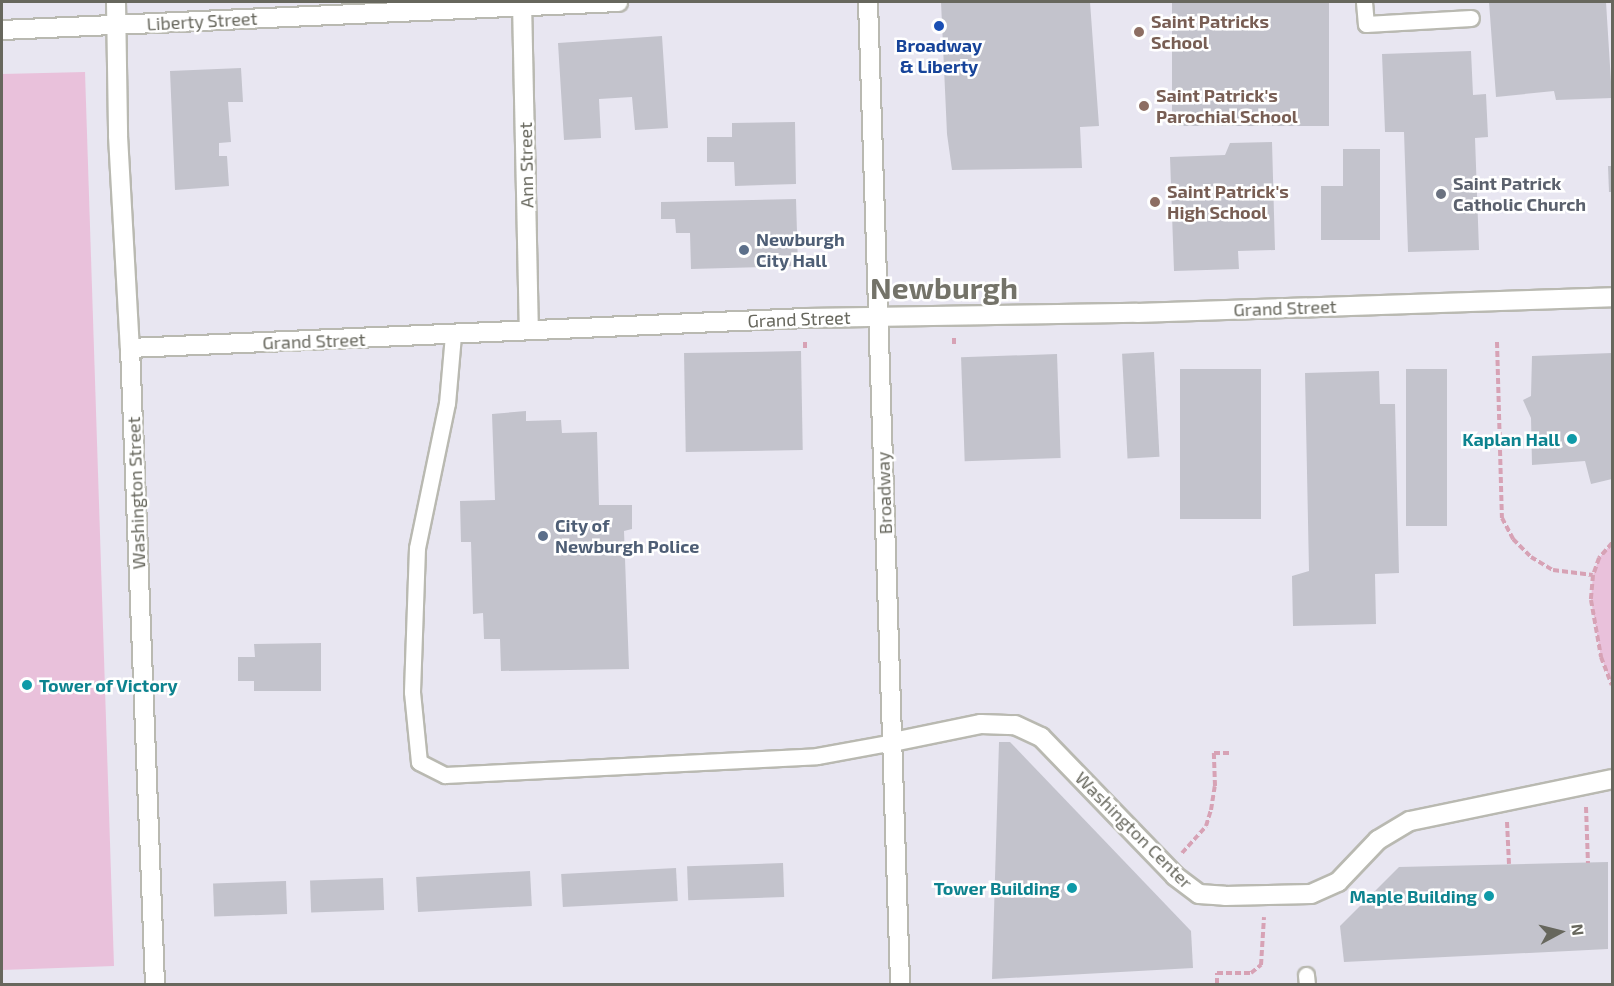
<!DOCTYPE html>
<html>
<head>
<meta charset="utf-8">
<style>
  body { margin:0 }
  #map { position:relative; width:1614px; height:986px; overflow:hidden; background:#e8e6f1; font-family:"Exo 2",sans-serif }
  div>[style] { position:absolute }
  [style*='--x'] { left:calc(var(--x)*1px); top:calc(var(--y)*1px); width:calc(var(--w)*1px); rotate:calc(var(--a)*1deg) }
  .green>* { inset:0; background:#e9c1db }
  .building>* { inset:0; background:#c3c3cc; transform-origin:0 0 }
  .path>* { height:4px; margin-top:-2px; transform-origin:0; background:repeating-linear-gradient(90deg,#d7a2b5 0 6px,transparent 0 9px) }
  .roads { filter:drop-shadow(2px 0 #b9b9b1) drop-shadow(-2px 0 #b9b9b1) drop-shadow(0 2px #b9b9b1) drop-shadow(0 -2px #b9b9b1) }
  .lane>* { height:15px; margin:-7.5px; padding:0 7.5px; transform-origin:7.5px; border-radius:7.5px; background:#fff }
  .street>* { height:18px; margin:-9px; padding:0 9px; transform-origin:9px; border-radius:9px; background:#fff }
  .secondary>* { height:18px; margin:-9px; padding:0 9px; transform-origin:9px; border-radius:9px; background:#fff }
  .dots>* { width:16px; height:16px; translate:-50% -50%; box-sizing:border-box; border:3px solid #fff; border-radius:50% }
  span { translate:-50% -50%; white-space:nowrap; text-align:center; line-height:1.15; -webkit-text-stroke:5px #fff; paint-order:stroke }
  .street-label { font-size:18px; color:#67675d }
  .education-label { font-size:18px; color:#785e54; font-weight:700 }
  .left { translate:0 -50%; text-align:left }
  .transit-label { font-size:18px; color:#164399; font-weight:700 }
  .worship-label { font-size:18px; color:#5b616d; font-weight:700 }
  .service-label { font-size:18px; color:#4e5e75; font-weight:700 }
  .culture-label { font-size:18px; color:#0d838f; font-weight:700 }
  .right { translate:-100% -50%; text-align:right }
  .town-label { font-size:30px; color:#747369; font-weight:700 }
  .frame { position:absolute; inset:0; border:3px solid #67675d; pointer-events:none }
  .north { position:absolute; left:1530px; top:902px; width:60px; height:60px; -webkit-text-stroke:4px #fff; paint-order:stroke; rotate:83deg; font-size:16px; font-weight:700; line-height:24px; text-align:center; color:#67675d }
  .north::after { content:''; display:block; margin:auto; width:21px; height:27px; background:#67675d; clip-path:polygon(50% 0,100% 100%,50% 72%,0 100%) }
</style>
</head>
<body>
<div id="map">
  <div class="green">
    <i style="clip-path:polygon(85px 72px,114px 966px,2px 970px,2px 74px)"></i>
    <i style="clip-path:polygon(1612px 543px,1612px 685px,1601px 657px,1591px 600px,1593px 575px,1599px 558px)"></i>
  </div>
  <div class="building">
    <i style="clip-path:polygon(941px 2px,1090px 2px,1099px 126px,1080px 127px,1082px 168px,952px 170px,947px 134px)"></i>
    <i style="left:1172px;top:2px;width:157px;height:124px"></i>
    <i style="clip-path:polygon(1489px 2px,1606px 2px,1612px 98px,1556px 100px,1554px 91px,1496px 97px)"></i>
    <i style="clip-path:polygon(662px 36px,668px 128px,635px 130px,632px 97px,599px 99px,601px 138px,564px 140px,558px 43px)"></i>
    <i style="clip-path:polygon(1471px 51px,1473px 95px,1486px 94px,1488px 137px,1475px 138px,1479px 250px,1408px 252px,1404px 132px,1385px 132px,1382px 54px)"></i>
    <i style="clip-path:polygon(241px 68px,243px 102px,228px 102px,231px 142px,219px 143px,219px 156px,227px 156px,229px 186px,175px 190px,170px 71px)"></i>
    <i style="clip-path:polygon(795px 122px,796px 184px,735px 186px,734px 162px,707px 162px,707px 137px,732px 137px,732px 123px)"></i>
    <i style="clip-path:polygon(1272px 142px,1275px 250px,1238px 251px,1239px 269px,1174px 271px,1170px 157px,1225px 155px,1230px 143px)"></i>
    <i style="clip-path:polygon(1343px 149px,1380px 149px,1380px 240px,1321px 240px,1321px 186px,1343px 186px)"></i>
    <i style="clip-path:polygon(1608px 166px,1612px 166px,1612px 192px,1609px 192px)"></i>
    <i style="clip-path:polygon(796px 199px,798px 266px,691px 269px,690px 233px,676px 233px,675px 219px,661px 219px,661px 202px)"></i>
    <i style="left:801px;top:351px;width:99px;height:117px;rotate:89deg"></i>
    <i style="left:1154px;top:352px;width:105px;height:32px;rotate:87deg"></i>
    <i style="clip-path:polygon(1612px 353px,1612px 479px,1591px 484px,1585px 461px,1532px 465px,1531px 418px,1523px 400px,1531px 396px,1532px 356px)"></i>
    <i style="left:1057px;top:354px;width:104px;height:96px;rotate:88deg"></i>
    <i style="left:1180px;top:369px;width:81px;height:150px"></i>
    <i style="left:1406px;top:369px;width:41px;height:157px"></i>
    <i style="clip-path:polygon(1379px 371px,1380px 404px,1395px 404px,1399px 573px,1375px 574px,1376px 624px,1293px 626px,1292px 576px,1309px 571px,1305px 373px)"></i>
    <i style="clip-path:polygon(526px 411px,526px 421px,561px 420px,562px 433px,597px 432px,599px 505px,632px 505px,632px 529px,624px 531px,629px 669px,501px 671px,500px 639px,484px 639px,483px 613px,473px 614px,471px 542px,461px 542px,460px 501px,495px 500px,492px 414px)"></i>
    <i style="clip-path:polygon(321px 643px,321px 691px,254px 691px,254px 681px,238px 681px,238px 657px,255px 657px,254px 644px)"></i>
    <i style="clip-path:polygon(999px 742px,1010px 742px,1191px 931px,1193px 968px,992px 979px)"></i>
    <i style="clip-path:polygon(1608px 862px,1608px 949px,1344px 962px,1340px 926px,1399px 867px)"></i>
    <i style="left:783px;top:863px;width:34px;height:96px;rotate:88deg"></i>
    <i style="left:676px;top:868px;width:33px;height:115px;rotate:87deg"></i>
    <i style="left:530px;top:871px;width:35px;height:114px;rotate:87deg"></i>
    <i style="left:383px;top:878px;width:32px;height:73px;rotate:88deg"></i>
    <i style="left:286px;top:881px;width:33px;height:73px;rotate:88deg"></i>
  </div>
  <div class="path">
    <i style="--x:954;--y:338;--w:8;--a:90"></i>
    <i style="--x:1497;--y:342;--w:176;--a:88.4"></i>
    <i style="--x:1502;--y:518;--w:24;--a:62"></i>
    <i style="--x:1513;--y:539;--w:25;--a:45"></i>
    <i style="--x:1531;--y:557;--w:26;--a:31"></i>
    <i style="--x:1553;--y:570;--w:40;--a:7.1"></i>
    <i style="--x:805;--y:348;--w:8;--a:-90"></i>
    <i style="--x:1612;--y:543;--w:20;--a:131"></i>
    <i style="--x:1599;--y:558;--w:18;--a:109"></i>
    <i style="--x:1593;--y:575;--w:25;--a:95"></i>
    <i style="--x:1591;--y:600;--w:58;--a:80"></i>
    <i style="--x:1601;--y:657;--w:30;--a:69"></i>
    <i style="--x:1586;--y:807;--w:56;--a:88"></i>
    <i style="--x:1507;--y:822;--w:42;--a:87.3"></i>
    <i style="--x:1182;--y:853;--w:36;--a:-48"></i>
    <i style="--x:1206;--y:826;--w:17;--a:-73"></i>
    <i style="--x:1211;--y:810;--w:24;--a:-81"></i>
    <i style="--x:1215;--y:786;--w:33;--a:-92"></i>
    <i style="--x:1214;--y:753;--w:18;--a:0"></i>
    <i style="--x:1217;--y:984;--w:11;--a:-90"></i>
    <i style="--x:1217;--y:973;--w:34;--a:0"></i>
    <i style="--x:1251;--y:973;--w:13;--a:-39"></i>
    <i style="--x:1261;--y:965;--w:48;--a:-86.4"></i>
  </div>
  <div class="roads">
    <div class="lane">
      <i style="--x:1364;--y:2;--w:22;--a:85"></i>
      <i style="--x:1366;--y:24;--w:105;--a:-3.3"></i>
      <i style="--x:453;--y:335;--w:68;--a:95"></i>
      <i style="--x:447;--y:403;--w:148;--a:101.7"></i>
      <i style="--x:417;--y:548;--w:144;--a:92"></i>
      <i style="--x:412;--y:692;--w:70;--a:84.3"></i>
      <i style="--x:419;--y:762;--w:29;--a:27"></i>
      <i style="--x:445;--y:775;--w:372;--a:-2.9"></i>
      <i style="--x:817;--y:756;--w:77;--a:-10.4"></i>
      <i style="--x:1306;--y:975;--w:9;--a:84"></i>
    </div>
    <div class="street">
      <i style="--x:116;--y:2;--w:134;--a:89.1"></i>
      <i style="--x:118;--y:136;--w:212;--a:86.8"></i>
      <i style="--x:130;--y:348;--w:636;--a:87.75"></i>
      <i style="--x:522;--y:2;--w:327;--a:88.8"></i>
      <i style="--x:2;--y:30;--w:617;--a:-2.6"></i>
      <i style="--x:130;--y:348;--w:677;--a:-2.54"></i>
      <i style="--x:806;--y:318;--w:331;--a:-0.9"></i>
      <i style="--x:1137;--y:313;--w:475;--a:-1.9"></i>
      <i style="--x:893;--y:742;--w:90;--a:-11.6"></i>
      <i style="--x:981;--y:724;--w:34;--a:2"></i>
      <i style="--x:1015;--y:725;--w:29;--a:25"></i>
      <i style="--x:1041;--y:737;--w:193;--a:46"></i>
      <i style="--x:1175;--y:876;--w:30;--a:37"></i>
      <i style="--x:1199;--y:894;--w:26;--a:4"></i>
      <i style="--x:1225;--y:896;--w:86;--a:-1.3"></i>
      <i style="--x:1311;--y:894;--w:30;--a:-24"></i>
      <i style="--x:1338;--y:882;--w:58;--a:-46.4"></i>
      <i style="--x:1378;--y:840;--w:37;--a:-31"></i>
      <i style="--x:1410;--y:821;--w:206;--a:-11.7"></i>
    </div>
    <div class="secondary">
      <i style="--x:868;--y:2;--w:983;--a:88.13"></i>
    </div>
  </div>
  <div class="dots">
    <i style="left:939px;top:26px;background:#1a4fb4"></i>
    <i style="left:1139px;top:32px;background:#8d6e63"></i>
    <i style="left:1144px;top:106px;background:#8d6e63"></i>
    <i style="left:1441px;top:194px;background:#6b7280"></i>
    <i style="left:1155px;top:202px;background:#8d6e63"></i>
    <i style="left:744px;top:250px;background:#5c6f8a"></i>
    <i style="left:1572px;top:439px;background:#0f9aa8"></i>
    <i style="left:543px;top:536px;background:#5c6f8a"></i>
    <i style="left:27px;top:685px;background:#0f9aa8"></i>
    <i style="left:1072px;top:888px;background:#0f9aa8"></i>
    <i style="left:1489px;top:896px;background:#0f9aa8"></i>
  </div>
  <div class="street-label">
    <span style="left:202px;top:21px;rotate:-3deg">Liberty Street</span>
    <span style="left:526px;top:165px;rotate:-91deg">Ann Street</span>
    <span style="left:1285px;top:308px;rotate:-2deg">Grand Street</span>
    <span style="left:799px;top:319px;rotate:-2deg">Grand Street</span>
    <span style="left:314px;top:341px;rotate:-2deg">Grand Street</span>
    <span style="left:136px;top:493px;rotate:-92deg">Washington Street</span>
    <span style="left:884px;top:493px;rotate:-92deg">Broadway</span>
    <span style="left:1134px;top:830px;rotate:45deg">Washington Center</span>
  </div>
  <div class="education-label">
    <span class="left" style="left:1151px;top:32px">Saint Patricks<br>School</span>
    <span class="left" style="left:1156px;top:106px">Saint Patrick's<br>Parochial School</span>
    <span class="left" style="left:1167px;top:202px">Saint Patrick's<br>High School</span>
  </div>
  <div class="transit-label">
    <span style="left:939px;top:56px">Broadway<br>&amp; Liberty</span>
  </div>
  <div class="worship-label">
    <span class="left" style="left:1453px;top:194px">Saint Patrick<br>Catholic Church</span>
  </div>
  <div class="service-label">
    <span class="left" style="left:756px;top:250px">Newburgh<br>City Hall</span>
    <span class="left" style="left:555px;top:536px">City of<br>Newburgh Police</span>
  </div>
  <div class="culture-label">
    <span class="right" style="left:1560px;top:439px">Kaplan Hall</span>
    <span class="left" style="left:39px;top:685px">Tower of Victory</span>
    <span class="right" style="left:1060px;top:888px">Tower Building</span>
    <span class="right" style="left:1477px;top:896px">Maple Building</span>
  </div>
  <div class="town-label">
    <span style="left:944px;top:287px">Newburgh</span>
  </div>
  <div class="frame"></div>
  <div class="north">N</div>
</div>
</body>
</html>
